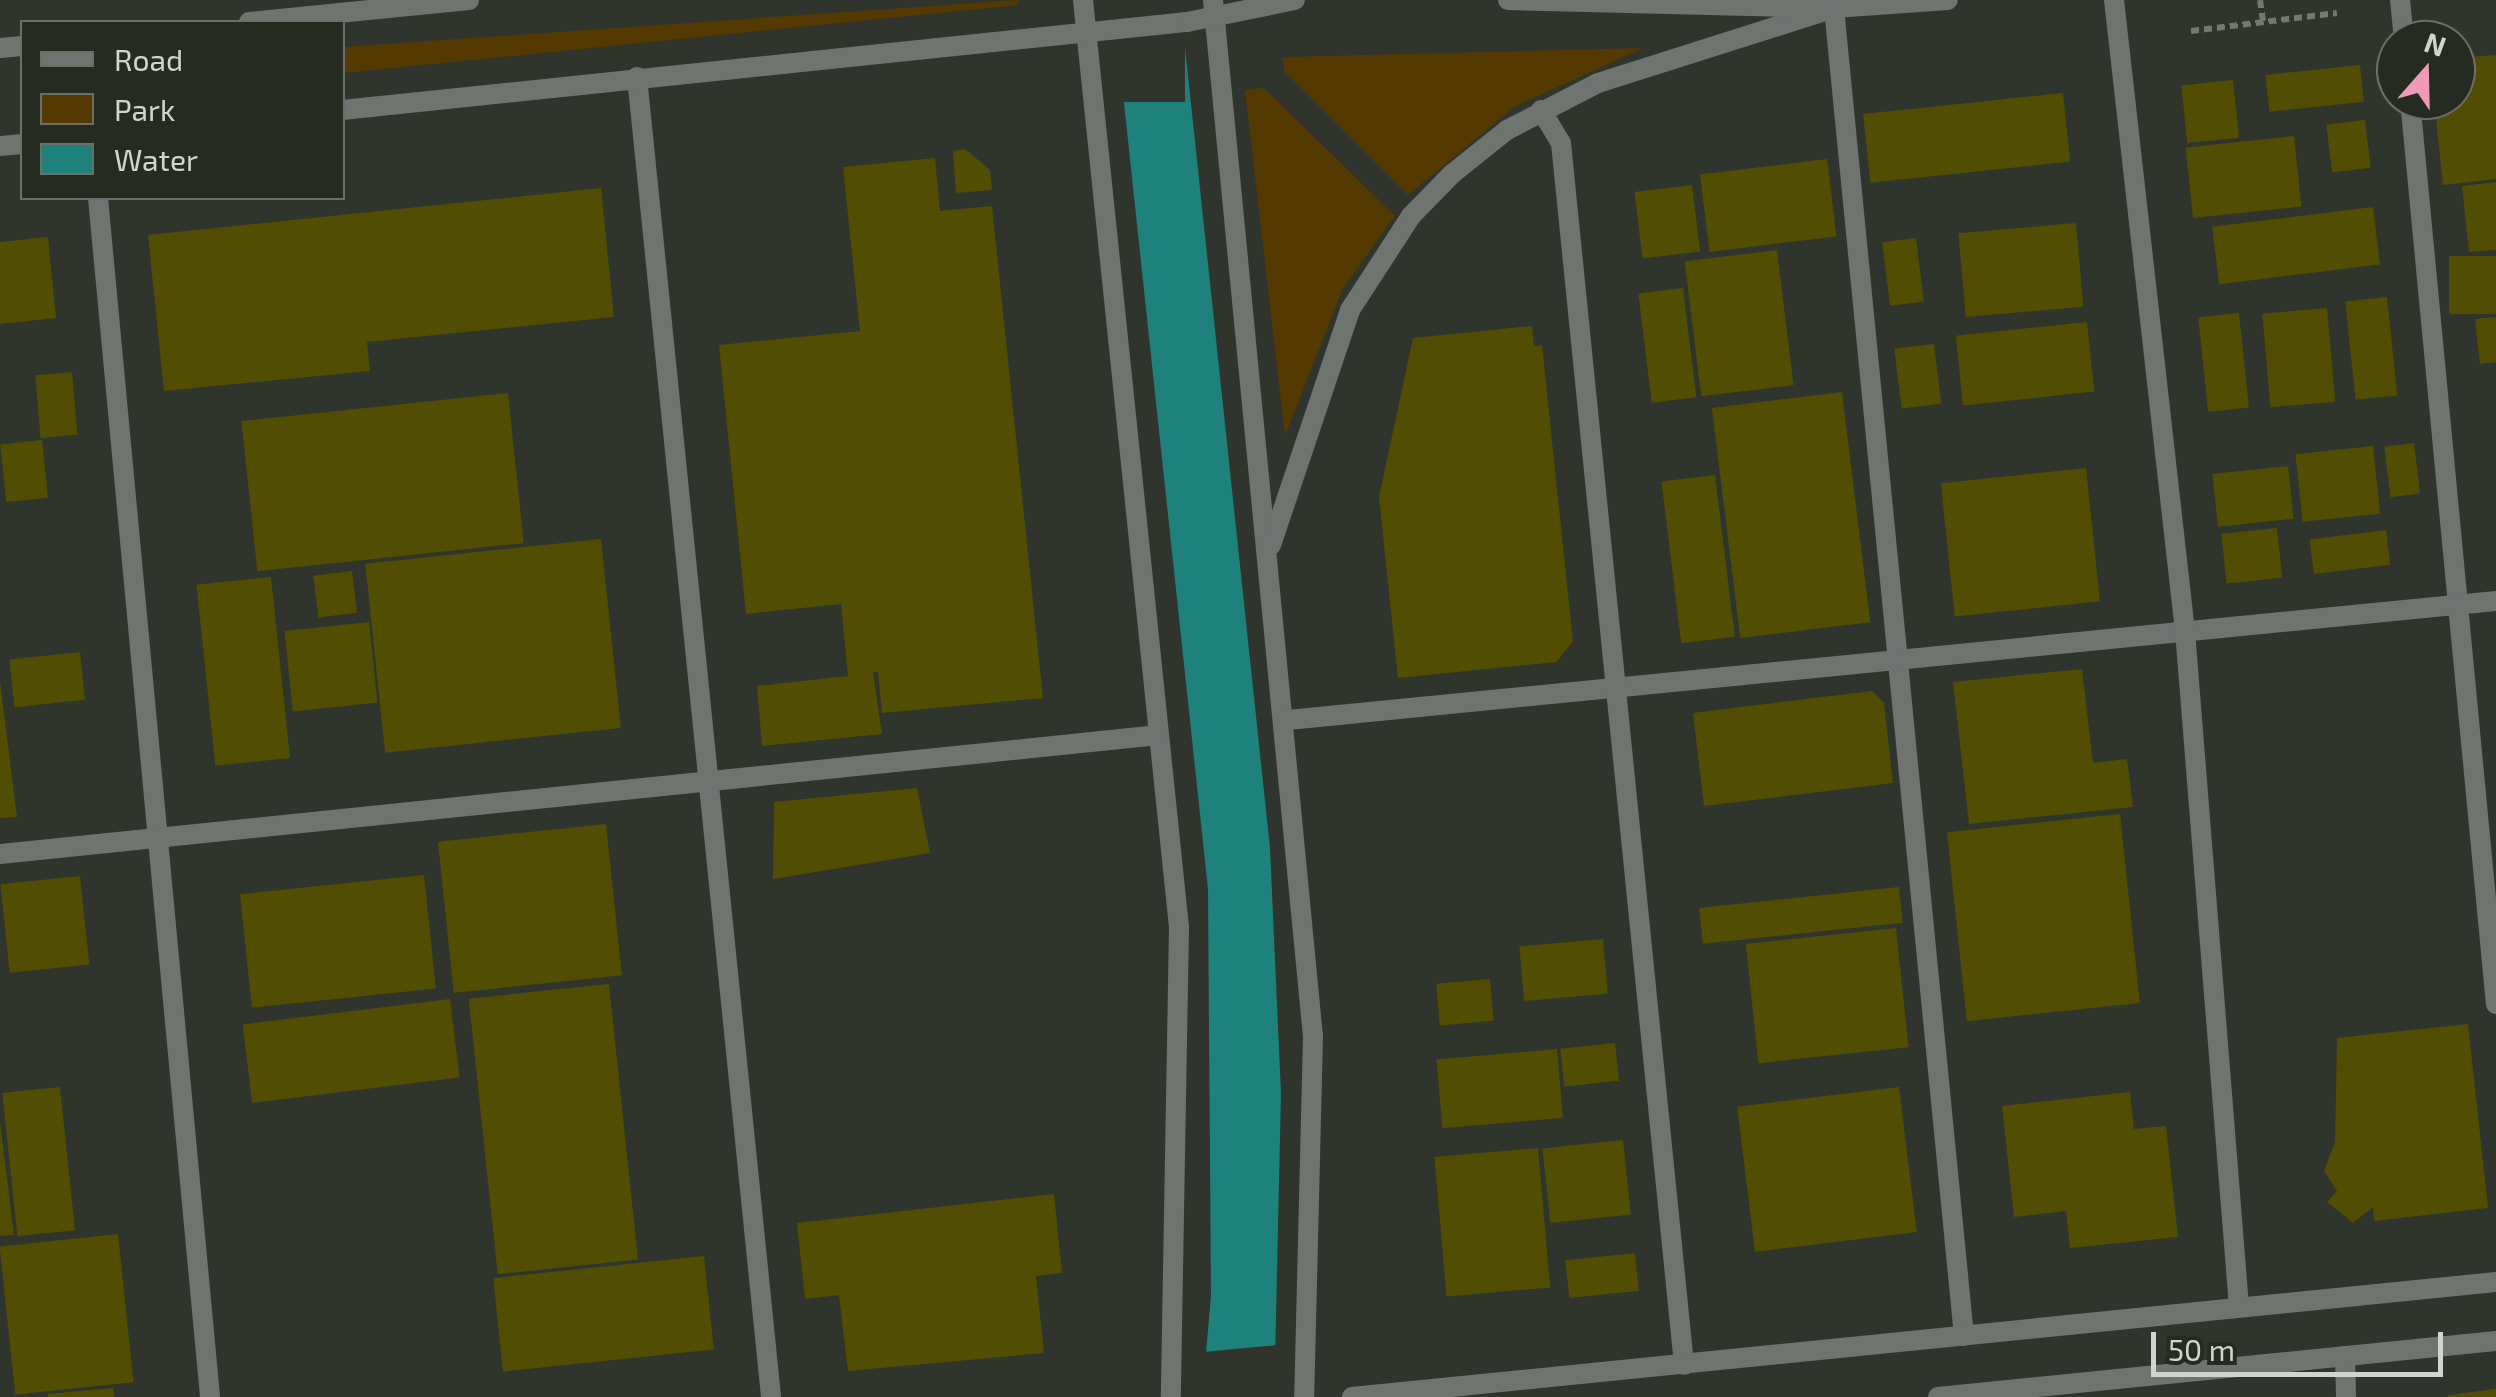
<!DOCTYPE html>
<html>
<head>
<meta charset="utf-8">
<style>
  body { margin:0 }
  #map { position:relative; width:2496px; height:1397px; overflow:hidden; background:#2f352c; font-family:"Exo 2",sans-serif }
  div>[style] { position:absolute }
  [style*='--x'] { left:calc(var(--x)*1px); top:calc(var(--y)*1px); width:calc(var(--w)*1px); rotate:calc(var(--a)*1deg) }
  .green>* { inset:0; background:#543900 }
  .water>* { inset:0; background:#1f817b }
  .pier>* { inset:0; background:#2f352c; transform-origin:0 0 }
  .building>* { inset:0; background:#514d02; transform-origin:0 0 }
  .path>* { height:6px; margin-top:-3px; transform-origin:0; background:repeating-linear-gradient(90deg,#737971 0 8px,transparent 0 13px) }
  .minor>* { height:20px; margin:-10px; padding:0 10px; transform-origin:10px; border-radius:10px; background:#6f7471 }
  .tertiary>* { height:20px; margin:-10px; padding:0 10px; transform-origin:10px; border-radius:10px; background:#6f7471 }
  span { translate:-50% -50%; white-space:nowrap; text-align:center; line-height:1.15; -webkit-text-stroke:10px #262b22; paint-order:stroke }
  .legend { position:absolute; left:20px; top:20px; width:325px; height:180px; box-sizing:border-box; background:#262b22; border:2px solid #6a6f67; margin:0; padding:12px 18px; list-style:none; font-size:30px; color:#d1d5cf }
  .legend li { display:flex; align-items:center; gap:20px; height:50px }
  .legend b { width:50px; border:2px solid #6a6f67 }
  .north { position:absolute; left:2376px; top:20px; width:100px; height:100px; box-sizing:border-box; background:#262b22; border:2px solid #6a6f67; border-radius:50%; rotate:20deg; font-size:28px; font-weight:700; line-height:40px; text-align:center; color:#d1d5cf }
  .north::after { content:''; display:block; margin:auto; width:35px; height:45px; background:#ef9ab8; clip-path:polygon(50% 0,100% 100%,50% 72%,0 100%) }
  .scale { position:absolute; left:2151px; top:1332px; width:292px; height:45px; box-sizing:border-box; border:5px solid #d1d5cf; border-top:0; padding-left:12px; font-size:30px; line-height:35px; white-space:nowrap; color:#d1d5cf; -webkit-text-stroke:8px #262b22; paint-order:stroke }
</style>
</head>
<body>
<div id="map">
  <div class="green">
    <i style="clip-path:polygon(1018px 0,1018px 5px,343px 73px,343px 47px)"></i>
    <i style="clip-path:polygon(1643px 48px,1514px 107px,1408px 195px,1284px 71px,1282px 57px)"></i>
    <i style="clip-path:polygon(1264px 88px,1395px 216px,1343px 288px,1285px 436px,1245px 90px)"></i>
  </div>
  <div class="water">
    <i style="clip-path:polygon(1113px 0,1180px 0,1270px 848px,1281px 1093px,1275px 1362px,1202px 1397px,1211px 1296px,1208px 889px)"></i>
  </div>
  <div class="pier">
    <i style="left:1111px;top:0;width:74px;height:102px"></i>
    <i style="clip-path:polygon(1278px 1345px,1273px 1397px,1199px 1397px,1203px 1352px)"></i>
  </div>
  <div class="building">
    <i style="clip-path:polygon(2496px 55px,2496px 179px,2443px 185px,2434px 100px,2456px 100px,2456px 58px)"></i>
    <i style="left:2360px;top:65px;width:37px;height:95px;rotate:84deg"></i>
    <i style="left:2233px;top:80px;width:58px;height:52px;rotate:84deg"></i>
    <i style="left:2063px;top:93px;width:69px;height:201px;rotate:84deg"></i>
    <i style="left:2365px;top:120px;width:48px;height:39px;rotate:83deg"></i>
    <i style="left:2294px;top:136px;width:71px;height:109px;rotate:84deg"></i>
    <i style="clip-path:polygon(965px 149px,990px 170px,992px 190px,956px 193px,953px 151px)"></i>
    <i style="clip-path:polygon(935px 158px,940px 211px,992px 206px,1043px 698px,882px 713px,878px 672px,873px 672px,882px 734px,762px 746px,757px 686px,848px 676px,841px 604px,746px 614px,719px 345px,860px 331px,843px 167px)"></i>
    <i style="left:1827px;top:159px;width:78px;height:128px;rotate:83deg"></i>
    <i style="clip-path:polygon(2496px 182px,2496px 250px,2469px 252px,2462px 186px)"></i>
    <i style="left:1692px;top:185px;width:67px;height:58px;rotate:83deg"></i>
    <i style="clip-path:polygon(601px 188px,614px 317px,367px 342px,370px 371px,164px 391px,148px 235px)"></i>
    <i style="left:2373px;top:207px;width:58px;height:162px;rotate:83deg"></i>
    <i style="left:2076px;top:223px;width:84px;height:118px;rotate:85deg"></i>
    <i style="clip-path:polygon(48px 237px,56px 318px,0 324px,0 242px)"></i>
    <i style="left:1916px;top:238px;width:64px;height:34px;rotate:83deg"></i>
    <i style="left:1777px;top:250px;width:136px;height:93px;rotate:83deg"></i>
    <i style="left:2496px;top:256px;width:58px;height:47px;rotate:90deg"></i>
    <i style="left:1683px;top:288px;width:110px;height:45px;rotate:83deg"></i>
    <i style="left:2387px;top:297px;width:99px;height:42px;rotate:84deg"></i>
    <i style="left:2327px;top:308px;width:94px;height:65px;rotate:85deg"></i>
    <i style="left:2239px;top:313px;width:95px;height:41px;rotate:84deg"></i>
    <i style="clip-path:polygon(2496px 317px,2496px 362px,2480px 364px,2475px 319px)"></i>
    <i style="left:2087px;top:322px;width:70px;height:132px;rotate:84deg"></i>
    <i style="clip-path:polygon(1532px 326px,1534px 346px,1542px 345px,1573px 642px,1556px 662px,1398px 678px,1379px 497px,1413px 338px)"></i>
    <i style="left:1934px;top:344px;width:60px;height:40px;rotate:83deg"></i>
    <i style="left:72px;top:372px;width:63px;height:37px;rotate:85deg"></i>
    <i style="left:1842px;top:392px;width:232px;height:131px;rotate:83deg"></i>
    <i style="left:508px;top:393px;width:151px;height:268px;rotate:84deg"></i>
    <i style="left:42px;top:440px;width:58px;height:42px;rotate:84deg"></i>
    <i style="left:2414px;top:443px;width:51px;height:30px;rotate:83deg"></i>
    <i style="left:2373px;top:446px;width:68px;height:78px;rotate:84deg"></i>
    <i style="left:2288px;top:466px;width:53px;height:76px;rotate:84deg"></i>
    <i style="left:2086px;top:468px;width:134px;height:146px;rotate:84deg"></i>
    <i style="left:1715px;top:475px;width:163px;height:54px;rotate:83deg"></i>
    <i style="left:2277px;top:528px;width:50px;height:56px;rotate:84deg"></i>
    <i style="left:2386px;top:530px;width:35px;height:77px;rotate:83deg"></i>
    <i style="left:601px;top:539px;width:190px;height:237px;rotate:84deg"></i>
    <i style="left:352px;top:571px;width:42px;height:39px;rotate:83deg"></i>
    <i style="left:271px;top:577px;width:182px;height:75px;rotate:84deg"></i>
    <i style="left:369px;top:622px;width:81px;height:85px;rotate:84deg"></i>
    <i style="left:80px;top:652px;width:48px;height:71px;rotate:84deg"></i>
    <i style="clip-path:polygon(2082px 669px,2093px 763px,2127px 759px,2133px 807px,1969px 824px,1953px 682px)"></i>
    <i style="clip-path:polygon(0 681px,17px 817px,0 818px)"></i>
    <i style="clip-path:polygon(1872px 691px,1884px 703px,1893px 783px,1704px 806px,1693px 713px)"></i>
    <i style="clip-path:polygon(917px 788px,930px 853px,773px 879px,774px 802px)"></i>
    <i style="left:2120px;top:814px;width:190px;height:174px;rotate:84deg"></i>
    <i style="left:606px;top:824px;width:152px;height:169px;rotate:84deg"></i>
    <i style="left:424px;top:875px;width:114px;height:185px;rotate:84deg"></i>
    <i style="left:80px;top:876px;width:89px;height:80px;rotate:84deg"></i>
    <i style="left:1899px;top:887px;width:36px;height:201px;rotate:84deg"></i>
    <i style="left:1896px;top:928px;width:120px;height:151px;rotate:84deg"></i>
    <i style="left:1603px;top:939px;width:55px;height:84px;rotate:85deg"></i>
    <i style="left:1490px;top:979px;width:42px;height:54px;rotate:85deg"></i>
    <i style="left:609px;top:984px;width:277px;height:141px;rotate:84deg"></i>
    <i style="left:450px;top:999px;width:79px;height:209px;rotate:83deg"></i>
    <i style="clip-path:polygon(2468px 1024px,2488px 1208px,2374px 1221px,2373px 1207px,2353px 1223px,2327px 1202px,2337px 1191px,2324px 1171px,2335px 1142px,2337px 1038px)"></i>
    <i style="left:1615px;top:1043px;width:38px;height:55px;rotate:84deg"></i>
    <i style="left:1557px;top:1049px;width:69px;height:121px;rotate:85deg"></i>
    <i style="left:60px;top:1087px;width:144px;height:58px;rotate:84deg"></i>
    <i style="left:1899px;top:1087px;width:146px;height:163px;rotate:83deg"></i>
    <i style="clip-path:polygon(2130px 1092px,2134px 1129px,2166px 1126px,2178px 1237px,2070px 1248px,2066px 1211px,2014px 1217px,2002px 1106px)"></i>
    <i style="clip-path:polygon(0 1122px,14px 1235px,0 1236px)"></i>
    <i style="left:1623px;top:1140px;width:75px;height:81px;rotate:84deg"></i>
    <i style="left:1538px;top:1148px;width:140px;height:104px;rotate:85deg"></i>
    <i style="clip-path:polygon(1054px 1194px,1062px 1273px,1036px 1276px,1044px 1353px,848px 1371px,839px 1295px,805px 1299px,797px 1223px)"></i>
    <i style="left:118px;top:1234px;width:149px;height:119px;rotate:84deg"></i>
    <i style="left:1635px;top:1253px;width:38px;height:70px;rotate:84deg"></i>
    <i style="left:704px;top:1256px;width:94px;height:212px;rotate:84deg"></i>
    <i style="clip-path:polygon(113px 1388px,114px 1397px,48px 1397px,48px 1394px)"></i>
    <i style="clip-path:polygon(2496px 1389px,2496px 1397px,2448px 1397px,2448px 1395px)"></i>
  </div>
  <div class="path">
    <i style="--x:2260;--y:0;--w:22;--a:82"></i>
    <i style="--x:2191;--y:31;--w:147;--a:-7"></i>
  </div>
  <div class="minor">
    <i style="--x:1083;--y:0;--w:932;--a:84.09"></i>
    <i style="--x:1179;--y:927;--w:470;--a:91"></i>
    <i style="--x:1213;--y:0;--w:1041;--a:84.49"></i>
    <i style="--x:1313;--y:1036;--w:361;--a:91.4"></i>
    <i style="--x:2400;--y:0;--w:40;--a:84.3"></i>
    <i style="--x:2410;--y:100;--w:908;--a:84.57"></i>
    <i style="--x:1271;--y:545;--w:248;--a:-71.4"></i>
    <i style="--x:1350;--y:310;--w:112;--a:-57"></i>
    <i style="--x:1411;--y:216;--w:59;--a:-45.7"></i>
    <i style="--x:1452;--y:174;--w:70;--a:-38.7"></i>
    <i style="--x:1507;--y:130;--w:102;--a:-27.3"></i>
    <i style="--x:1598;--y:83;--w:248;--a:-17.6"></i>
    <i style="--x:1834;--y:8;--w:1334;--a:84.41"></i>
    <i style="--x:1288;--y:720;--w:1214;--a:-5.63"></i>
  </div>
  <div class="tertiary">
    <i style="--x:1508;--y:0;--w:326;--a:1.4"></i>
    <i style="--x:1834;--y:8;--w:114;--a:-4"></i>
    <i style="--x:2114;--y:0;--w:635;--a:83.58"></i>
    <i style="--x:2185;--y:631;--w:678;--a:85.43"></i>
    <i style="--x:249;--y:22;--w:221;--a:-5.7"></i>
    <i style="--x:0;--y:48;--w:22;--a:-5"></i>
    <i style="--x:637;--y:77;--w:1327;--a:84.2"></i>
    <i style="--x:342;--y:110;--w:850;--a:-5.95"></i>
    <i style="--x:1187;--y:22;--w:110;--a:-11.5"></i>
    <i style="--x:1541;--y:110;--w:39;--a:59"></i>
    <i style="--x:1561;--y:143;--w:1228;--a:84.25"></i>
    <i style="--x:0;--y:146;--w:22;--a:-5"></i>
    <i style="--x:98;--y:198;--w:1204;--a:84.66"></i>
    <i style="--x:0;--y:854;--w:1165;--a:-5.86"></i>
    <i style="--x:2345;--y:1356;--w:41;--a:88.6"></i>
    <i style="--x:1352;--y:1397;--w:1150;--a:-5.74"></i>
    <i style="--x:1938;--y:1397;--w:561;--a:-5.73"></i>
  </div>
  <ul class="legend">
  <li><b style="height:12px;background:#6f7471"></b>Road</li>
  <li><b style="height:28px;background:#543900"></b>Park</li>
  <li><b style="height:28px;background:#1f817b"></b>Water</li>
  </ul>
  <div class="north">N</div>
  <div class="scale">50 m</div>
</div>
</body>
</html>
